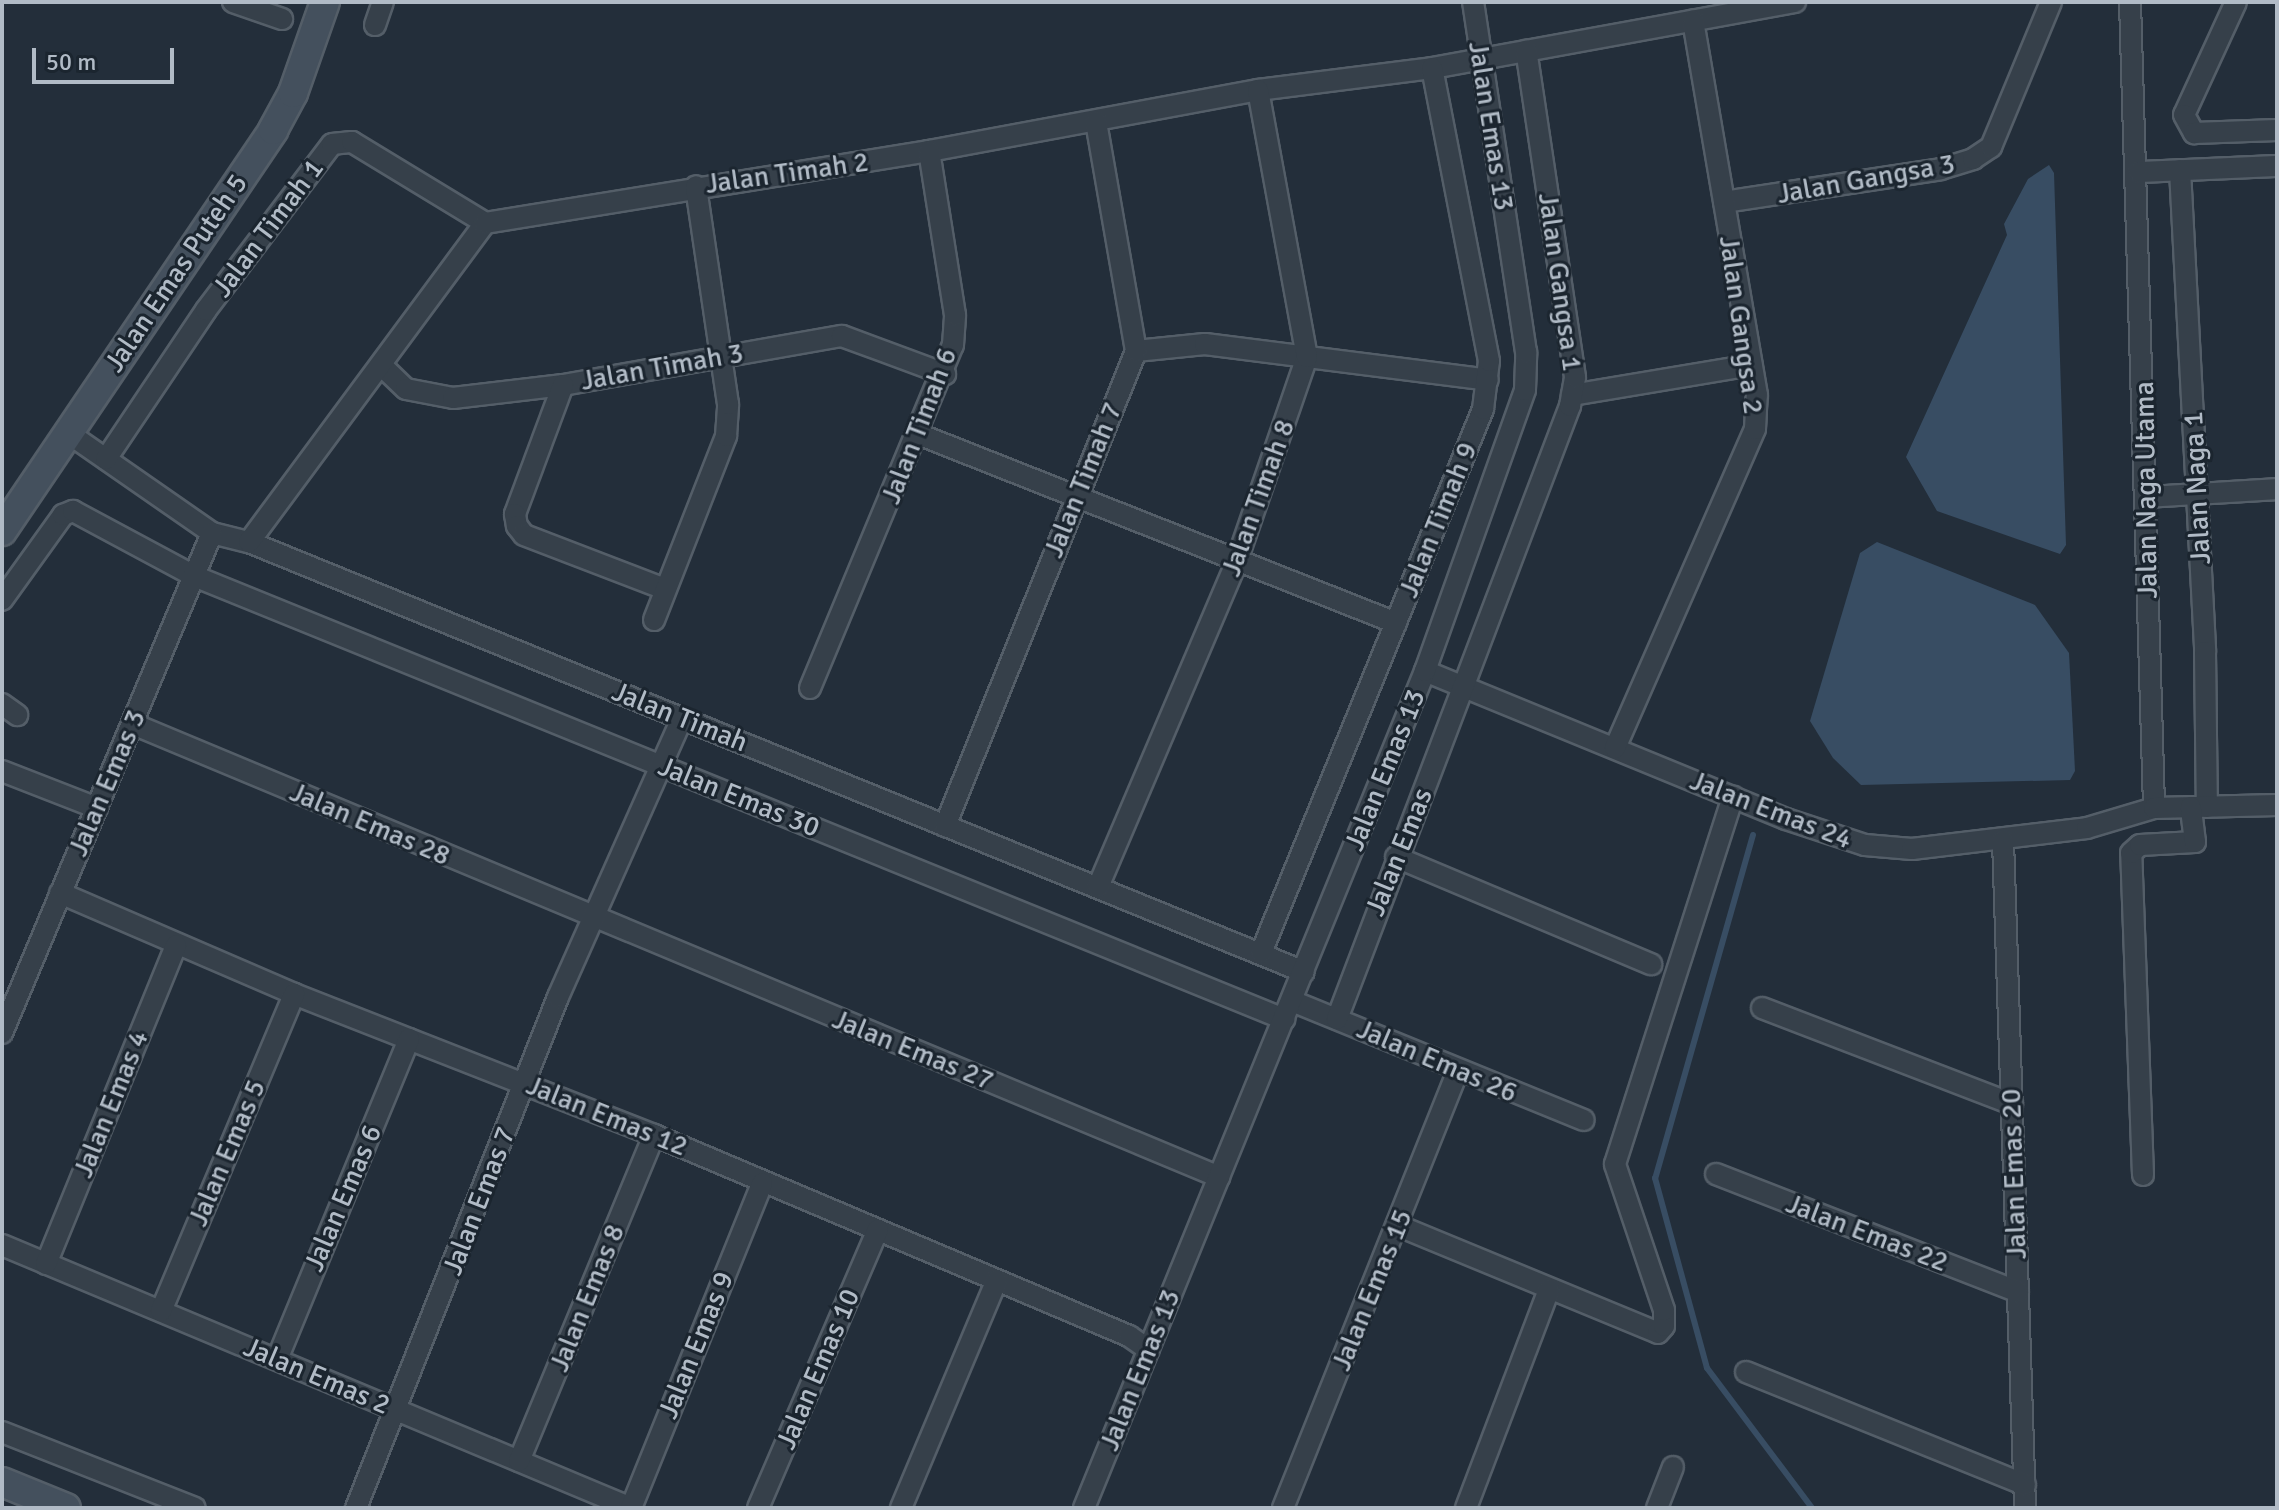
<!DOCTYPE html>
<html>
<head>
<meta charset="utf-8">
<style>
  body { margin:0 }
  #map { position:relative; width:2279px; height:1510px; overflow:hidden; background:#232e3a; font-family:Signika,sans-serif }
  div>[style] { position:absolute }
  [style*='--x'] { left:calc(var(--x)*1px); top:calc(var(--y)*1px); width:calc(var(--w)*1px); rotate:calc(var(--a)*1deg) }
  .water>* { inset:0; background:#384d63 }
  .stream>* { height:6px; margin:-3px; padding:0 3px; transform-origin:3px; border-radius:3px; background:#384d63 }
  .roads { filter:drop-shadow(2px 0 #545e68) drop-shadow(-2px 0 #545e68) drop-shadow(0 2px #545e68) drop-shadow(0 -2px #545e68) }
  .street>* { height:20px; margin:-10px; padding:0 10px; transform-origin:10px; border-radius:10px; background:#36404a }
  .secondary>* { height:28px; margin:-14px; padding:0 14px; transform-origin:14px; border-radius:14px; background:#44505d }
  span { translate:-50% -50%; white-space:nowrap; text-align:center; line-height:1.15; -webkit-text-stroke:6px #1b252f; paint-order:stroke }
  .street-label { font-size:28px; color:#b1bbc6 }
  .frame { position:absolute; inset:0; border:4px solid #b1bbc6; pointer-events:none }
  .scale { position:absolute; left:32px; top:48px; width:142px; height:36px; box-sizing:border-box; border:4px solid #b1bbc6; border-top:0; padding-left:10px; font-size:24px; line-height:28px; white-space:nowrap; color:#b1bbc6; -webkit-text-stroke:6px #1b252f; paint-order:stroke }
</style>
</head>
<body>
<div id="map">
  <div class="water">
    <i style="clip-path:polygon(2049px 165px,2054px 173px,2066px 545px,2060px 554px,1937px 511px,1906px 457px,2007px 235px,2004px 224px,2028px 179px)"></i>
    <i style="clip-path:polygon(1877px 542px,2035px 605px,2069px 653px,2075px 771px,2070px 780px,1861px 785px,1833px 758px,1810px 721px,1860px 553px)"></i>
  </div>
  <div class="stream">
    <i style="--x:1753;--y:835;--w:357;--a:105.9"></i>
    <i style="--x:1655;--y:1178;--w:197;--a:74.7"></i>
    <i style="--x:1707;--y:1368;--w:175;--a:53.1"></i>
  </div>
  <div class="roads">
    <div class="street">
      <i style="--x:233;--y:2;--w:52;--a:19.1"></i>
      <i style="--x:2130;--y:2;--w:806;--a:88.29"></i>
      <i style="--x:2236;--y:2;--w:124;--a:114.7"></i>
      <i style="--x:2184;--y:115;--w:21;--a:61"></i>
      <i style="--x:2194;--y:133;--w:83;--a:-2.1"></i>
      <i style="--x:375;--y:25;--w:24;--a:-71"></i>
      <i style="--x:2180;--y:170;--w:483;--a:87"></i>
      <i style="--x:2205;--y:652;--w:155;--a:89.3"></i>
      <i style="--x:2139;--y:172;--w:138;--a:-2.5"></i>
      <i style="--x:1724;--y:202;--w:219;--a:-8.6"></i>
      <i style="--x:1941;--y:169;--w:34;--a:-17"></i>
      <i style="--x:1973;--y:159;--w:22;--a:-34"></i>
      <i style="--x:1991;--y:147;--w:157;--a:-67.5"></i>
      <i style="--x:1136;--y:351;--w:69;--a:-5.8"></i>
      <i style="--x:1205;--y:344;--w:285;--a:7.2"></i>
      <i style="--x:382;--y:366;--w:33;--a:44"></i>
      <i style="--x:406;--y:389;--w:48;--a:10.8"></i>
      <i style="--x:453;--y:398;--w:111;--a:-6.7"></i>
      <i style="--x:563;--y:385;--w:283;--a:-10"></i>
      <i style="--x:842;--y:336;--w:110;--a:20.3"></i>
      <i style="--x:563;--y:385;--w:138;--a:110.4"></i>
      <i style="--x:515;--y:514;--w:12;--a:81"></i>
      <i style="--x:517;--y:526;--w:11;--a:52"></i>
      <i style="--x:524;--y:535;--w:151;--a:21"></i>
      <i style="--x:1572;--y:395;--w:182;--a:-9.5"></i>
      <i style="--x:918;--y:434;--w:514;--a:21.57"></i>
      <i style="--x:71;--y:435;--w:172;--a:34.8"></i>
      <i style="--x:212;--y:533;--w:38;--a:14"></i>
      <i style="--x:249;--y:542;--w:1139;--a:22.17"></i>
      <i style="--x:106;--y:459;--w:179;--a:-56.1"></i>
      <i style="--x:206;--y:310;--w:208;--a:-52.8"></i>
      <i style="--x:332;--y:144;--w:20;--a:-6"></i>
      <i style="--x:352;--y:142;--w:156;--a:31.3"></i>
      <i style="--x:2147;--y:497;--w:130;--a:-3.5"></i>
      <i style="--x:249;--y:542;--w:397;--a:-53.5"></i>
      <i style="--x:485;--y:223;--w:450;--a:-9.2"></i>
      <i style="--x:929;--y:151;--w:335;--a:-10.5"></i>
      <i style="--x:1258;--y:90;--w:175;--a:-7.2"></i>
      <i style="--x:1432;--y:68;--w:369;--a:-10.3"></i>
      <i style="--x:2;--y:600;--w:105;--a:-54.3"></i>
      <i style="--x:63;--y:515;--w:11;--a:-22"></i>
      <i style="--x:73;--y:511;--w:137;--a:28.2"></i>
      <i style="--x:194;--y:576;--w:1177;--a:22.12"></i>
      <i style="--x:654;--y:620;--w:198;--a:-68.6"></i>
      <i style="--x:726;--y:436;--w:32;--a:-86"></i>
      <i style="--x:728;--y:404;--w:220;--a:-98.4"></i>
      <i style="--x:1425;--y:671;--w:390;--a:22.3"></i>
      <i style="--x:1786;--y:819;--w:83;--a:18.2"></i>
      <i style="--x:1865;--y:845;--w:47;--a:4.9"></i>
      <i style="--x:1912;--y:849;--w:176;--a:-6.8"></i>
      <i style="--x:2087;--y:828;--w:70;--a:-16.6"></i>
      <i style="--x:2154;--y:808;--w:123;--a:-1.4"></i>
      <i style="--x:810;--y:688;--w:372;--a:-67.4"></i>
      <i style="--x:953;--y:345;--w:30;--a:-86"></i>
      <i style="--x:955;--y:315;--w:166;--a:-99"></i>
      <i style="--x:2;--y:704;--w:19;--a:36"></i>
      <i style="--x:133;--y:724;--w:1177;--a:22.64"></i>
      <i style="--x:1615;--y:748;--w:348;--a:-66.3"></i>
      <i style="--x:1755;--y:429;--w:34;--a:-87"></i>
      <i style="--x:1757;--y:395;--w:380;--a:-99.7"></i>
      <i style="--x:2;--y:771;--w:102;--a:21.3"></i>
      <i style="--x:945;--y:826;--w:512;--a:-68.09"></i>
      <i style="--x:1136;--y:351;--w:233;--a:-99.9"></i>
      <i style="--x:2003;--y:840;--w:668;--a:88.11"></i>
      <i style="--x:1396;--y:857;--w:277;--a:22.8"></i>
      <i style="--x:1098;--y:887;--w:352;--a:-66.9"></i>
      <i style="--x:1236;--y:563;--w:218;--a:-71"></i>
      <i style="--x:1307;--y:357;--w:271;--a:-100.4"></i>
      <i style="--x:60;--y:893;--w:255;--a:23.3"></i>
      <i style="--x:294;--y:994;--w:387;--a:21.4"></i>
      <i style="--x:654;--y:1135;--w:516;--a:22.94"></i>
      <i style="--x:1129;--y:1336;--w:24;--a:35"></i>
      <i style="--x:1261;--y:953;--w:588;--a:-67.8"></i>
      <i style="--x:1483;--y:409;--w:48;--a:-82.9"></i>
      <i style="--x:1489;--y:361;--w:298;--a:-101"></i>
      <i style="--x:1292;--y:1001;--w:315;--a:22.2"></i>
      <i style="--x:1762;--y:1008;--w:268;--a:21"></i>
      <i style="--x:1337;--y:1019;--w:656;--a:-69.19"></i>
      <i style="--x:1570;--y:406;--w:29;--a:-80"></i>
      <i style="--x:1575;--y:377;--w:330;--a:-98.5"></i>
      <i style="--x:2;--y:1033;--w:542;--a:-67.22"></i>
      <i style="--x:1716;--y:1174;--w:324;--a:21.3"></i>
      <i style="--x:2143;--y:1175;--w:322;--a:-92.1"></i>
      <i style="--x:2131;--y:853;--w:12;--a:-42"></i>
      <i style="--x:2140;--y:845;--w:55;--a:-3.1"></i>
      <i style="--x:2195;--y:842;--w:35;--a:-97"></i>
      <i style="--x:1399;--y:1226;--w:280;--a:22.4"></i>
      <i style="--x:1658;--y:1333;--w:9;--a:-49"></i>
      <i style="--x:1664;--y:1326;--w:16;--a:-90"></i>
      <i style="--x:1664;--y:1310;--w:154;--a:-108.6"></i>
      <i style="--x:1615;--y:1164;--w:386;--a:-72.2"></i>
      <i style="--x:2;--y:1245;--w:682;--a:22.69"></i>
      <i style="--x:631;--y:1508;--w:350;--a:-68"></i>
      <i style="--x:46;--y:1264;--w:344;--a:-67.8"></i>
      <i style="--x:161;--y:1311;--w:344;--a:-67.2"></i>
      <i style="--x:278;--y:1357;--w:344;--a:-67.6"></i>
      <i style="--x:1746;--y:1372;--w:301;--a:22"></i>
      <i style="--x:2;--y:1432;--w:207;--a:21.5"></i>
      <i style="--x:519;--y:1461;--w:353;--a:-67.5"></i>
      <i style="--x:356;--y:1508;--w:549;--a:-68.43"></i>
      <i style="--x:558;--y:997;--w:305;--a:-66"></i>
      <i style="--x:758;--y:1508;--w:303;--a:-66.7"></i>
      <i style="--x:901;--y:1508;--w:247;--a:-67.2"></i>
      <i style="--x:1084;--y:1508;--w:904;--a:-67.83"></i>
      <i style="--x:1425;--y:671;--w:298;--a:-70.4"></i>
      <i style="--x:1525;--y:390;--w:38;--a:-88"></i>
      <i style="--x:1526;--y:352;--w:354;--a:-98.6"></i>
      <i style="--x:1283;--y:1508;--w:471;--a:-68.2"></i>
      <i style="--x:1466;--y:1508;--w:234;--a:-69.2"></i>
      <i style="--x:1657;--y:1508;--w:44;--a:-68.7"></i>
    </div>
    <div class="secondary">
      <i style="--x:2;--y:531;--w:484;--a:-55.9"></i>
      <i style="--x:273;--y:130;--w:42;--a:-61.6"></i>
      <i style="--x:293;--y:93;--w:96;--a:-70.6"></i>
      <i style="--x:2;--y:1482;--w:69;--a:22.1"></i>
    </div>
  </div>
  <div class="street-label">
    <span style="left:1491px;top:126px;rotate:81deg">Jalan Emas 13</span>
    <span style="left:787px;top:173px;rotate:-8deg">Jalan Timah 2</span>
    <span style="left:1866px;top:179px;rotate:-10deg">Jalan Gangsa 3</span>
    <span style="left:268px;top:228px;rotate:-53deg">Jalan Timah 1</span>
    <span style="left:176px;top:273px;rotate:-56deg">Jalan Emas Puteh 5</span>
    <span style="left:1560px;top:282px;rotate:82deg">Jalan Gangsa 1</span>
    <span style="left:1741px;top:325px;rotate:82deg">Jalan Gangsa 2</span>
    <span style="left:662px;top:367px;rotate:-10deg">Jalan Timah 3</span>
    <span style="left:919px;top:426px;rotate:-69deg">Jalan Timah 6</span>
    <span style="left:1083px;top:480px;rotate:-68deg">Jalan Timah 7</span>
    <span style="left:2197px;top:488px;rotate:-93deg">Jalan Naga 1</span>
    <span style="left:2146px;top:490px;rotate:-91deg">Jalan Naga Utama</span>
    <span style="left:1258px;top:498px;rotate:-70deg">Jalan Timah 8</span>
    <span style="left:1438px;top:520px;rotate:-68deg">Jalan Timah 9</span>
    <span style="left:680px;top:717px;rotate:22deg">Jalan Timah</span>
    <span style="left:1385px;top:770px;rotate:-68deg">Jalan Emas 13</span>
    <span style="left:107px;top:783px;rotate:-67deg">Jalan Emas 3</span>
    <span style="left:739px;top:797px;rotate:22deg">Jalan Emas 30</span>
    <span style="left:1771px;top:810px;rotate:21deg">Jalan Emas 24</span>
    <span style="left:370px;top:824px;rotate:23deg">Jalan Emas 28</span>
    <span style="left:1399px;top:852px;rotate:-68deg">Jalan Emas</span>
    <span style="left:913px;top:1050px;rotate:22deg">Jalan Emas 27</span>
    <span style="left:1437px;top:1061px;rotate:23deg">Jalan Emas 26</span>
    <span style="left:111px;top:1104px;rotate:-68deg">Jalan Emas 4</span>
    <span style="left:607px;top:1116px;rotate:22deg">Jalan Emas 12</span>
    <span style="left:227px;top:1153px;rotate:-67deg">Jalan Emas 5</span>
    <span style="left:2014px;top:1174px;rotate:-92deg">Jalan Emas 20</span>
    <span style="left:343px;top:1198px;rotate:-67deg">Jalan Emas 6</span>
    <span style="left:479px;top:1201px;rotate:-69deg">Jalan Emas 7</span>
    <span style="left:1867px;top:1233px;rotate:21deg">Jalan Emas 22</span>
    <span style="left:1372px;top:1290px;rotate:-68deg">Jalan Emas 15</span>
    <span style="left:587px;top:1298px;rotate:-68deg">Jalan Emas 8</span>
    <span style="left:696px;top:1345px;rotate:-68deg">Jalan Emas 9</span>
    <span style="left:818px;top:1369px;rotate:-67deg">Jalan Emas 10</span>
    <span style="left:1140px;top:1370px;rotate:-68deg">Jalan Emas 13</span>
    <span style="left:317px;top:1376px;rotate:23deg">Jalan Emas 2</span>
  </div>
  <div class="frame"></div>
  <div class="scale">50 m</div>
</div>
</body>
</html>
